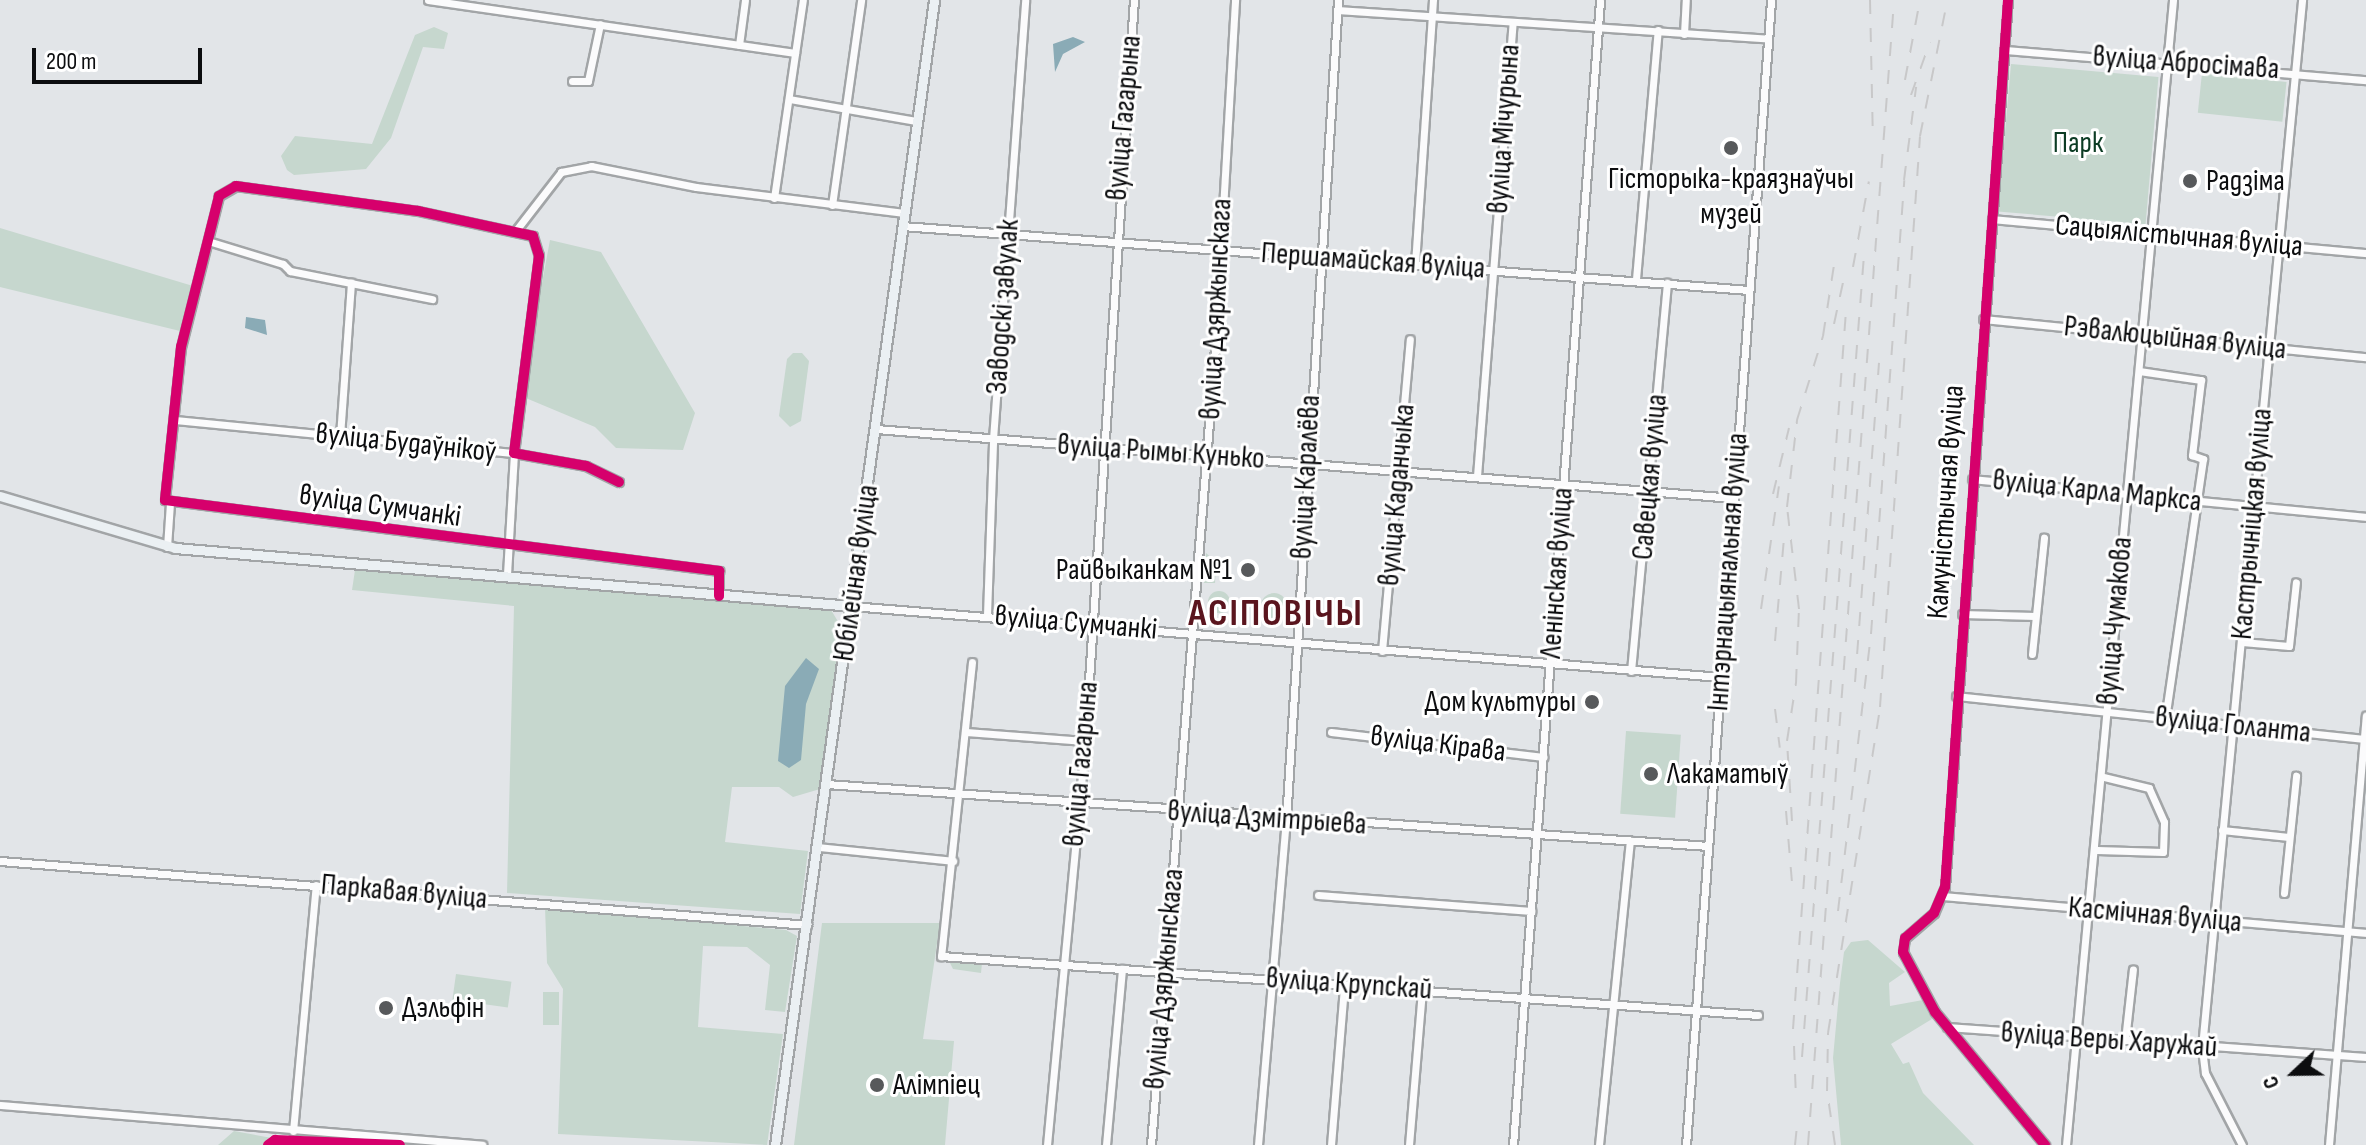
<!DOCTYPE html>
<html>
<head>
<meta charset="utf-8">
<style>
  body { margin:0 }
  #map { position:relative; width:2366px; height:1145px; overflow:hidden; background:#e2e5e8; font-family:"Sofia Sans Condensed",sans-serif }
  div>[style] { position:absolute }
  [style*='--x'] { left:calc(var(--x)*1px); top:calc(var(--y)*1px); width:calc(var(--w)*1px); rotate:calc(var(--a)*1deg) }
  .green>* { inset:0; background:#c6d7ce; transform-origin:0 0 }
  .round { border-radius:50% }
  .water>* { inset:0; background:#8aabb6 }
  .roads { filter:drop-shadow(2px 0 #a2a5a7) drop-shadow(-2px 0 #a2a5a7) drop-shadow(0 2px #a2a5a7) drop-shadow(0 -2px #a2a5a7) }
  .minor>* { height:7px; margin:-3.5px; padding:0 3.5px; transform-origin:3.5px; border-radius:3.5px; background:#fbfbfc }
  .major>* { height:9px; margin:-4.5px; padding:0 4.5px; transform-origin:4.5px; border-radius:4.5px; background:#ebf0f3 }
  .rail>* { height:2px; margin-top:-1px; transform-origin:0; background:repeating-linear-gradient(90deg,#c8c8c9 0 14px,transparent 0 28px) }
  .cycleway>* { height:10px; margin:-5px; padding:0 5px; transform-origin:5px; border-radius:5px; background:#d6006c }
  .dots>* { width:22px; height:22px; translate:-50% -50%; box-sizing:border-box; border:4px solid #fff; border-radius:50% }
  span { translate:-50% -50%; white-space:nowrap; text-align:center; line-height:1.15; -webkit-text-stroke:6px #fff; paint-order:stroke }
  .street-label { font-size:30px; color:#0c0d0f }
  .park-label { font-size:30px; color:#0c3c24 }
  .poi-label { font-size:30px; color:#0c0d0f }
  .left { translate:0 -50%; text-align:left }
  .right { translate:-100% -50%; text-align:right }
  .district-label { font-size:38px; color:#5a151e; font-weight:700; letter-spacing:2px }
  .north { position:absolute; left:2254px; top:1033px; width:80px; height:80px; -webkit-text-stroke:6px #fff; paint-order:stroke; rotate:248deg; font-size:22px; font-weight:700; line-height:32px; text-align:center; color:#0c0d0f }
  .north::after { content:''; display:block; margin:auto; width:28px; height:36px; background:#0c0d0f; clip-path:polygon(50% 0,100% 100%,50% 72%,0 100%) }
  .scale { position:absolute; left:32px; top:48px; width:170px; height:36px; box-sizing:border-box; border:4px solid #0c0d0f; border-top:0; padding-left:10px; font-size:24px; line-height:28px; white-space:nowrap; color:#0c0d0f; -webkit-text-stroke:6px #fff; paint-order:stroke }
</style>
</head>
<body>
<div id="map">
  <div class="green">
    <i style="clip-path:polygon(434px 27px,448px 33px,444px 49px,423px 47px,391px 138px,366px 169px,294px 175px,287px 170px,281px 156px,295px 136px,372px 144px,415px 35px)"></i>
    <i style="left:2011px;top:64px;width:148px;height:148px;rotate:5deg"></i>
    <i style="left:2202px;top:73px;width:85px;height:40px;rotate:6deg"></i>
    <i style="clip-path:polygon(0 228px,193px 286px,180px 331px,0 287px)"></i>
    <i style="clip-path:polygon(550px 240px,601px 252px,695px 413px,683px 450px,616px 448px,595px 427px,521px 396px)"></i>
    <i style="clip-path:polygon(793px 353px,802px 353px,809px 361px,801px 421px,790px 427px,779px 416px,787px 359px)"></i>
    <i style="clip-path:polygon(1206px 553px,1216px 562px,1215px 583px,1204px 583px)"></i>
    <i style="clip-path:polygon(355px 570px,831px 610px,842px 628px,820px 789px,793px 797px,779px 787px,732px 787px,725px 842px,808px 851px,800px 914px,507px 893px,514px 606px,352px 590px)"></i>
    <i class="round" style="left:1208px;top:591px;width:22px;height:22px"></i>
    <i class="round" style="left:1261px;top:593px;width:26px;height:26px"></i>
    <i style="left:1626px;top:731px;width:55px;height:83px;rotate:4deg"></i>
    <i style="clip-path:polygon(545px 907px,786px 930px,797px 936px,785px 1012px,765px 1010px,770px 965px,747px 947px,703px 946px,698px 1027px,783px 1034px,767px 1145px,558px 1134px,563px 989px,547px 963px)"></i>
    <i style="clip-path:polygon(822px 923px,940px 923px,923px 1039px,954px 1041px,945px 1145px,794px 1145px)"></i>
    <i style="clip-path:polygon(1868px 940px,1905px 972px,1889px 983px,1890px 1006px,1923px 1000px,1932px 1019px,1891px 1044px,1903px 1064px,1909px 1062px,1923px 1093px,1974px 1145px,1841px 1145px,1833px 1058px,1840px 983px,1844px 952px,1851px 942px)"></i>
    <i style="clip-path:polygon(948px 959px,982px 963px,981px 973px,953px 969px)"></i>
    <i style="left:456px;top:974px;width:56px;height:26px;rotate:8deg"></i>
    <i style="left:543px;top:992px;width:16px;height:33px"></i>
    <i style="clip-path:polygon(234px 1131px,283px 1140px,363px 1145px,218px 1145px)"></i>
  </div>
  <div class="water">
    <i style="clip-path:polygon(1073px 37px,1085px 42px,1063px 54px,1055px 72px,1053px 44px)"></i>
    <i style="clip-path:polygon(246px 317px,265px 320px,267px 335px,245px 328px)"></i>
    <i style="clip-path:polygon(806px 658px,819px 669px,806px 704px,801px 760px,789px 768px,778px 761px,785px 686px)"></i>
  </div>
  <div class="roads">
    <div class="minor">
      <i style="--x:428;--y:0;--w:371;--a:8.2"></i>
      <i style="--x:2008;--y:0;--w:889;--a:94.06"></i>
      <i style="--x:1945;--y:887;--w:28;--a:113"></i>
      <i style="--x:1934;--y:913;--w:38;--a:139"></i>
      <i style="--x:1905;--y:938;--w:14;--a:98"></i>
      <i style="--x:1903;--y:952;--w:68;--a:61.9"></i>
      <i style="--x:1935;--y:1012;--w:173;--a:50.4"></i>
      <i style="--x:1337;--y:10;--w:432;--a:3.8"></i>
      <i style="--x:1684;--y:34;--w:34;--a:-87"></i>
      <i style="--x:739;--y:45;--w:45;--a:-82.4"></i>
      <i style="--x:2006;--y:50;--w:361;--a:4.8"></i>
      <i style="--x:572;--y:81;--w:16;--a:0"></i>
      <i style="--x:588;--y:81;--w:58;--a:-78.1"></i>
      <i style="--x:789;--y:99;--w:130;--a:9.8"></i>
      <i style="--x:774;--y:198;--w:200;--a:-81.7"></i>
      <i style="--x:832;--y:205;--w:207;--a:-81.9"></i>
      <i style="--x:1992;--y:219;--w:376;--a:5.2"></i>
      <i style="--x:902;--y:226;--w:849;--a:4.32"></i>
      <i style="--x:517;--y:229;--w:72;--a:-52.3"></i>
      <i style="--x:561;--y:172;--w:31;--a:-11"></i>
      <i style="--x:591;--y:166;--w:107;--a:11.3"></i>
      <i style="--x:696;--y:187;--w:210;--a:7.1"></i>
      <i style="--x:208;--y:241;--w:78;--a:17"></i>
      <i style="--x:283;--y:264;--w:10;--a:45"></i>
      <i style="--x:290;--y:271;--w:145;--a:11.2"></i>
      <i style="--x:1415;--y:264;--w:265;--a:-86.1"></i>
      <i style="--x:1636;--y:279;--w:250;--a:-85"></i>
      <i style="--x:1983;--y:319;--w:385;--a:5.7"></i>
      <i style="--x:2139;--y:371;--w:63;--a:8.3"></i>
      <i style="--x:2201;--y:380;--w:76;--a:96.8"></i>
      <i style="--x:2192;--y:455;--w:12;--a:20"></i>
      <i style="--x:2203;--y:459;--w:262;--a:98.3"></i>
      <i style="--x:176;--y:420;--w:340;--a:5.6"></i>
      <i style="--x:514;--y:453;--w:123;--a:93.3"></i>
      <i style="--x:876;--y:429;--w:860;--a:4.6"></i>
      <i style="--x:340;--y:436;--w:154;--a:-85.9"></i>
      <i style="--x:1477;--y:476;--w:455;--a:-85.5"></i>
      <i style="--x:1972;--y:479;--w:396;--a:5.5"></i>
      <i style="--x:619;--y:482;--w:37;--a:-154"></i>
      <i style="--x:586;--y:466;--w:73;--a:-169.8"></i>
      <i style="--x:514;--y:453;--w:199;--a:-82.8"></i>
      <i style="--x:539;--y:256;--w:21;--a:-107"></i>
      <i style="--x:533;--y:236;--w:118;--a:-167.7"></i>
      <i style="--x:418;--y:211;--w:184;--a:-172.2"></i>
      <i style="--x:236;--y:186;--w:20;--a:150"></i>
      <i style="--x:219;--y:196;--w:156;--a:104.1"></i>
      <i style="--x:181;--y:347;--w:154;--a:96"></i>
      <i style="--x:165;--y:500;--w:559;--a:7.3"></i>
      <i style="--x:719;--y:571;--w:25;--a:90"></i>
      <i style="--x:167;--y:547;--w:44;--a:-86.1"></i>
      <i style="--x:851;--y:606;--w:872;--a:4.67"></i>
      <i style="--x:1962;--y:614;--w:73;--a:1.6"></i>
      <i style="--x:987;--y:615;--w:176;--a:-88"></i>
      <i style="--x:993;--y:439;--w:440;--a:-85.8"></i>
      <i style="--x:2242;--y:642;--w:47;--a:4.9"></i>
      <i style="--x:2289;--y:646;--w:64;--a:-83.8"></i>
      <i style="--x:1382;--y:651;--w:313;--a:-84.9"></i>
      <i style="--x:2032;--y:654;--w:117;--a:-84.1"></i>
      <i style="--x:972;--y:662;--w:296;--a:96"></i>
      <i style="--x:941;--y:956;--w:819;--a:4.13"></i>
      <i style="--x:1631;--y:671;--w:390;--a:-84.7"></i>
      <i style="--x:1956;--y:696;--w:412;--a:6"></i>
      <i style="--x:966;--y:732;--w:119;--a:4.3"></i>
      <i style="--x:1331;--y:732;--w:214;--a:6.7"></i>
      <i style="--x:826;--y:784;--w:884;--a:4.02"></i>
      <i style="--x:2222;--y:830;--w:67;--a:6"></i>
      <i style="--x:818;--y:847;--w:136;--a:5.9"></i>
      <i style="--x:2097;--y:850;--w:66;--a:1.7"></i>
      <i style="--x:2163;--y:852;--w:30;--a:-88"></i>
      <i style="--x:2164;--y:822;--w:37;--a:-114"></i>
      <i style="--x:2149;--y:788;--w:46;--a:-166.3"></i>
      <i style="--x:0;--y:861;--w:810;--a:4.53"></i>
      <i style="--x:2284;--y:893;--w:118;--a:-84.1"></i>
      <i style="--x:1318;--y:895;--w:214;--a:4.3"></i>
      <i style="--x:1943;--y:896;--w:425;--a:5"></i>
      <i style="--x:1947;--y:1027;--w:420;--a:4.1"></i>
      <i style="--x:2125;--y:1040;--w:71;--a:-83.6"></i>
      <i style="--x:0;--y:1105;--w:484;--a:4.7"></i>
      <i style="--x:293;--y:1131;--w:247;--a:-84.7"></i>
      <i style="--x:1047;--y:1145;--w:406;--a:-84.6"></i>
      <i style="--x:1085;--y:741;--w:743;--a:-86.22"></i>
      <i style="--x:1106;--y:1145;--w:177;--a:-84.8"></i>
      <i style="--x:1151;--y:1145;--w:800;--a:-85.41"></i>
      <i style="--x:1215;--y:348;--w:349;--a:-86.7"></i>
      <i style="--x:1258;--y:1145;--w:326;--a:-85.1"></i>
      <i style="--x:1286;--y:820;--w:822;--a:-86.37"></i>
      <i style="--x:1331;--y:1145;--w:160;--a:-85.3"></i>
      <i style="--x:1409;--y:1145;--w:156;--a:-85.2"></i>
      <i style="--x:1513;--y:1145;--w:1148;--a:-85.65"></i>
      <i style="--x:1599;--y:1145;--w:306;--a:-84.2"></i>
      <i style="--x:1686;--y:1145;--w:1148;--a:-85.75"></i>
      <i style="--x:2066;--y:1145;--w:1150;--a:-84.66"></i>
      <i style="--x:2242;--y:1145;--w:81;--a:-117.2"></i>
      <i style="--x:2205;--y:1073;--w:26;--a:-97"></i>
      <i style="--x:2202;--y:1047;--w:1052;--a:-84.54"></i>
      <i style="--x:2329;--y:1145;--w:431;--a:-85.1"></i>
    </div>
    <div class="major">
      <i style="--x:0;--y:496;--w:183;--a:16.5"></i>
      <i style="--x:175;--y:548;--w:678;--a:4.9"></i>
      <i style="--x:775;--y:1145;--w:1156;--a:-82.09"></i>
    </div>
  </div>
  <div class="rail">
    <i style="--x:1870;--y:0;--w:140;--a:88.8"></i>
    <i style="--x:1905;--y:80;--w:81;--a:-79.4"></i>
    <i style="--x:1911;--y:95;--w:56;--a:-70.3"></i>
    <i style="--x:1853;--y:267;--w:87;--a:-79.5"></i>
    <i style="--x:1834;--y:324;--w:52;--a:-77.8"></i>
    <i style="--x:1773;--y:494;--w:68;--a:-76.4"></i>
    <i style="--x:1761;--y:609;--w:124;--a:-81.7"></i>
    <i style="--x:1775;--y:641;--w:102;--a:-85"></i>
    <i style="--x:1855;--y:682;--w:320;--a:-85.7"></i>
    <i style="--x:1775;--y:709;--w:39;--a:83"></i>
    <i style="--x:1786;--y:811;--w:72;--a:85.2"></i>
    <i style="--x:1792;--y:821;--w:80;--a:-93.6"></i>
    <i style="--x:1787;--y:741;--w:59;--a:-81.2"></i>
    <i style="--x:1796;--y:683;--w:74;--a:-87.7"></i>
    <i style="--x:1799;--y:609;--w:103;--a:-96.7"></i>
    <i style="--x:1787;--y:507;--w:88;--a:-83.4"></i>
    <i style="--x:1797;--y:420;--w:88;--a:-72.8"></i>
    <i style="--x:1823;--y:336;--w:72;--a:-81.2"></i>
    <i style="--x:1838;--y:911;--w:279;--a:-83.2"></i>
    <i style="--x:1871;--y:634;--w:455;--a:-85.8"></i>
    <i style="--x:1904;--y:180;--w:94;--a:-82.6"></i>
    <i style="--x:1793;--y:1029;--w:720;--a:-85.78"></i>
    <i style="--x:1794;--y:1046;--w:52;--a:87.8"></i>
    <i style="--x:1802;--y:1057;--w:804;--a:-85.58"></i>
    <i style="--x:1795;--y:1145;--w:28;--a:-84"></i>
    <i style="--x:1808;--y:1145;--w:1148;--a:-85.7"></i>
    <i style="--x:1835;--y:1145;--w:55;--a:-98.4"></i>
    <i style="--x:1827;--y:1091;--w:58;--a:-89"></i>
    <i style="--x:1828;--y:1033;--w:330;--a:-80.9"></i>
    <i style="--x:1880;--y:707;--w:572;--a:-85.99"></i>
    <i style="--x:1920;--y:136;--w:132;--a:-78.6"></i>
  </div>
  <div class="cycleway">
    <i style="--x:2008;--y:0;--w:889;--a:94.06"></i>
    <i style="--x:1945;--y:887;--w:28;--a:113"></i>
    <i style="--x:1934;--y:913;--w:38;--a:139"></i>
    <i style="--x:1905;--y:938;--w:14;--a:98"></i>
    <i style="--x:1903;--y:952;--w:68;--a:61.9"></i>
    <i style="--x:1935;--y:1012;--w:173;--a:50.4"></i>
    <i style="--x:619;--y:482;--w:37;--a:-154"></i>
    <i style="--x:586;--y:466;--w:73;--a:-169.8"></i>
    <i style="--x:514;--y:453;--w:199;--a:-82.8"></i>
    <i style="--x:539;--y:256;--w:21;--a:-107"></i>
    <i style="--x:533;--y:236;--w:118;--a:-167.7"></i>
    <i style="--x:418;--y:211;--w:184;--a:-172.2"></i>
    <i style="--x:236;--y:186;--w:20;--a:150"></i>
    <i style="--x:219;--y:196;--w:156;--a:104.1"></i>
    <i style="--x:181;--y:347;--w:154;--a:96"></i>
    <i style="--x:165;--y:500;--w:559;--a:7.3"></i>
    <i style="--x:719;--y:571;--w:25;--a:90"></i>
    <i style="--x:268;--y:1145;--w:9;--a:-36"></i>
    <i style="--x:275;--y:1140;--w:125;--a:2.3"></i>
  </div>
  <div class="dots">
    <i style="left:1731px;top:148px;background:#57595b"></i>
    <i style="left:2190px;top:181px;background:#57595b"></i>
    <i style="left:1248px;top:570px;background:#57595b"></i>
    <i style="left:1592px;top:702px;background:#57595b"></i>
    <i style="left:1651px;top:774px;background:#57595b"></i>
    <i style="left:386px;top:1008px;background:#57595b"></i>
    <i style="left:877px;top:1085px;background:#57595b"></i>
  </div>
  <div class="street-label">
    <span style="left:2186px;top:63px;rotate:4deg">вуліца Абросімава</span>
    <span style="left:1124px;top:118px;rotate:-85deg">вуліца Гагарына</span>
    <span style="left:1504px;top:129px;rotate:-86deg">вуліца Мічурына</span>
    <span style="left:2179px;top:236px;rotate:5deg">Сацыялістычная вуліца</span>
    <span style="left:1373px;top:261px;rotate:4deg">Першамайская вуліца</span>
    <span style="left:1003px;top:307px;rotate:-86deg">Заводскі завулак</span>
    <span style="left:1216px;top:309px;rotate:-87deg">вуліца Дзяржынскага</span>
    <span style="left:2175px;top:338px;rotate:6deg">Рэвалюцыйная вуліца</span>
    <span style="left:406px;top:443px;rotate:6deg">вуліца Будаўнікоў</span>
    <span style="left:1161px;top:452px;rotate:4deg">вуліца Рымы Кунько</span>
    <span style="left:1306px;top:477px;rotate:-87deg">вуліца Каралёва</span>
    <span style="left:1650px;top:477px;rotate:-85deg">Савецкая вуліца</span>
    <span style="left:2097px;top:491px;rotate:6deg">вуліца Карла Маркса</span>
    <span style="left:1397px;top:495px;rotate:-85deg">вуліца Каданчыка</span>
    <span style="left:1946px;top:502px;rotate:-86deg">Камуністычная вуліца</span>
    <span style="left:380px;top:506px;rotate:8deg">вуліца Сумчанкі</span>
    <span style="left:2252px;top:524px;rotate:-85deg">Кастрычніцкая вуліца</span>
    <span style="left:1728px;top:572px;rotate:-86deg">Інтэрнацыянальная вуліца</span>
    <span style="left:856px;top:573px;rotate:-82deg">Юбілейная вуліца</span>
    <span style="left:1557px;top:573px;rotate:-86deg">Ленінская вуліца</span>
    <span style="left:2115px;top:621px;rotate:-85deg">вуліца Чумакова</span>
    <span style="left:1076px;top:623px;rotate:5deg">вуліца Сумчанкі</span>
    <span style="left:2233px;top:725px;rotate:6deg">вуліца Голанта</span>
    <span style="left:1438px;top:744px;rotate:7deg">вуліца Кірава</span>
    <span style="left:1081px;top:764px;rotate:-85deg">вуліца Гагарына</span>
    <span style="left:1267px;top:818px;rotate:4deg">вуліца Дзмітрыева</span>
    <span style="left:404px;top:892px;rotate:5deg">Паркавая вуліца</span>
    <span style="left:2155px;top:915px;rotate:5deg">Касмічная вуліца</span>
    <span style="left:1164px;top:979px;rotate:-85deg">вуліца Дзяржынскага</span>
    <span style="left:1349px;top:984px;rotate:4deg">вуліца Крупскай</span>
    <span style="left:2109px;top:1040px;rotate:4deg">вуліца Веры Харужай</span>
  </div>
  <div class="park-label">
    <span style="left:2078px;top:143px">Парк</span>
  </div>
  <div class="poi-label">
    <span style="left:1731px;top:196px">Гісторыка-краязнаўчы<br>музей</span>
    <span class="left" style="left:2206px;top:181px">Радзіма</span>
    <span class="right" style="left:1232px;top:570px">Райвыканкам №1</span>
    <span class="right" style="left:1576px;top:702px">Дом культуры</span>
    <span class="left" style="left:1667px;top:774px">Лакаматыў</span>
    <span class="left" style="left:402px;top:1008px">Дэльфін</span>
    <span class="left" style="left:893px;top:1085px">Алімпіец</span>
  </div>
  <div class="district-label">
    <span style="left:1276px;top:614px">АСІПОВІЧЫ</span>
  </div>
  <div class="north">С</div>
  <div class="scale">200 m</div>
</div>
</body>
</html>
